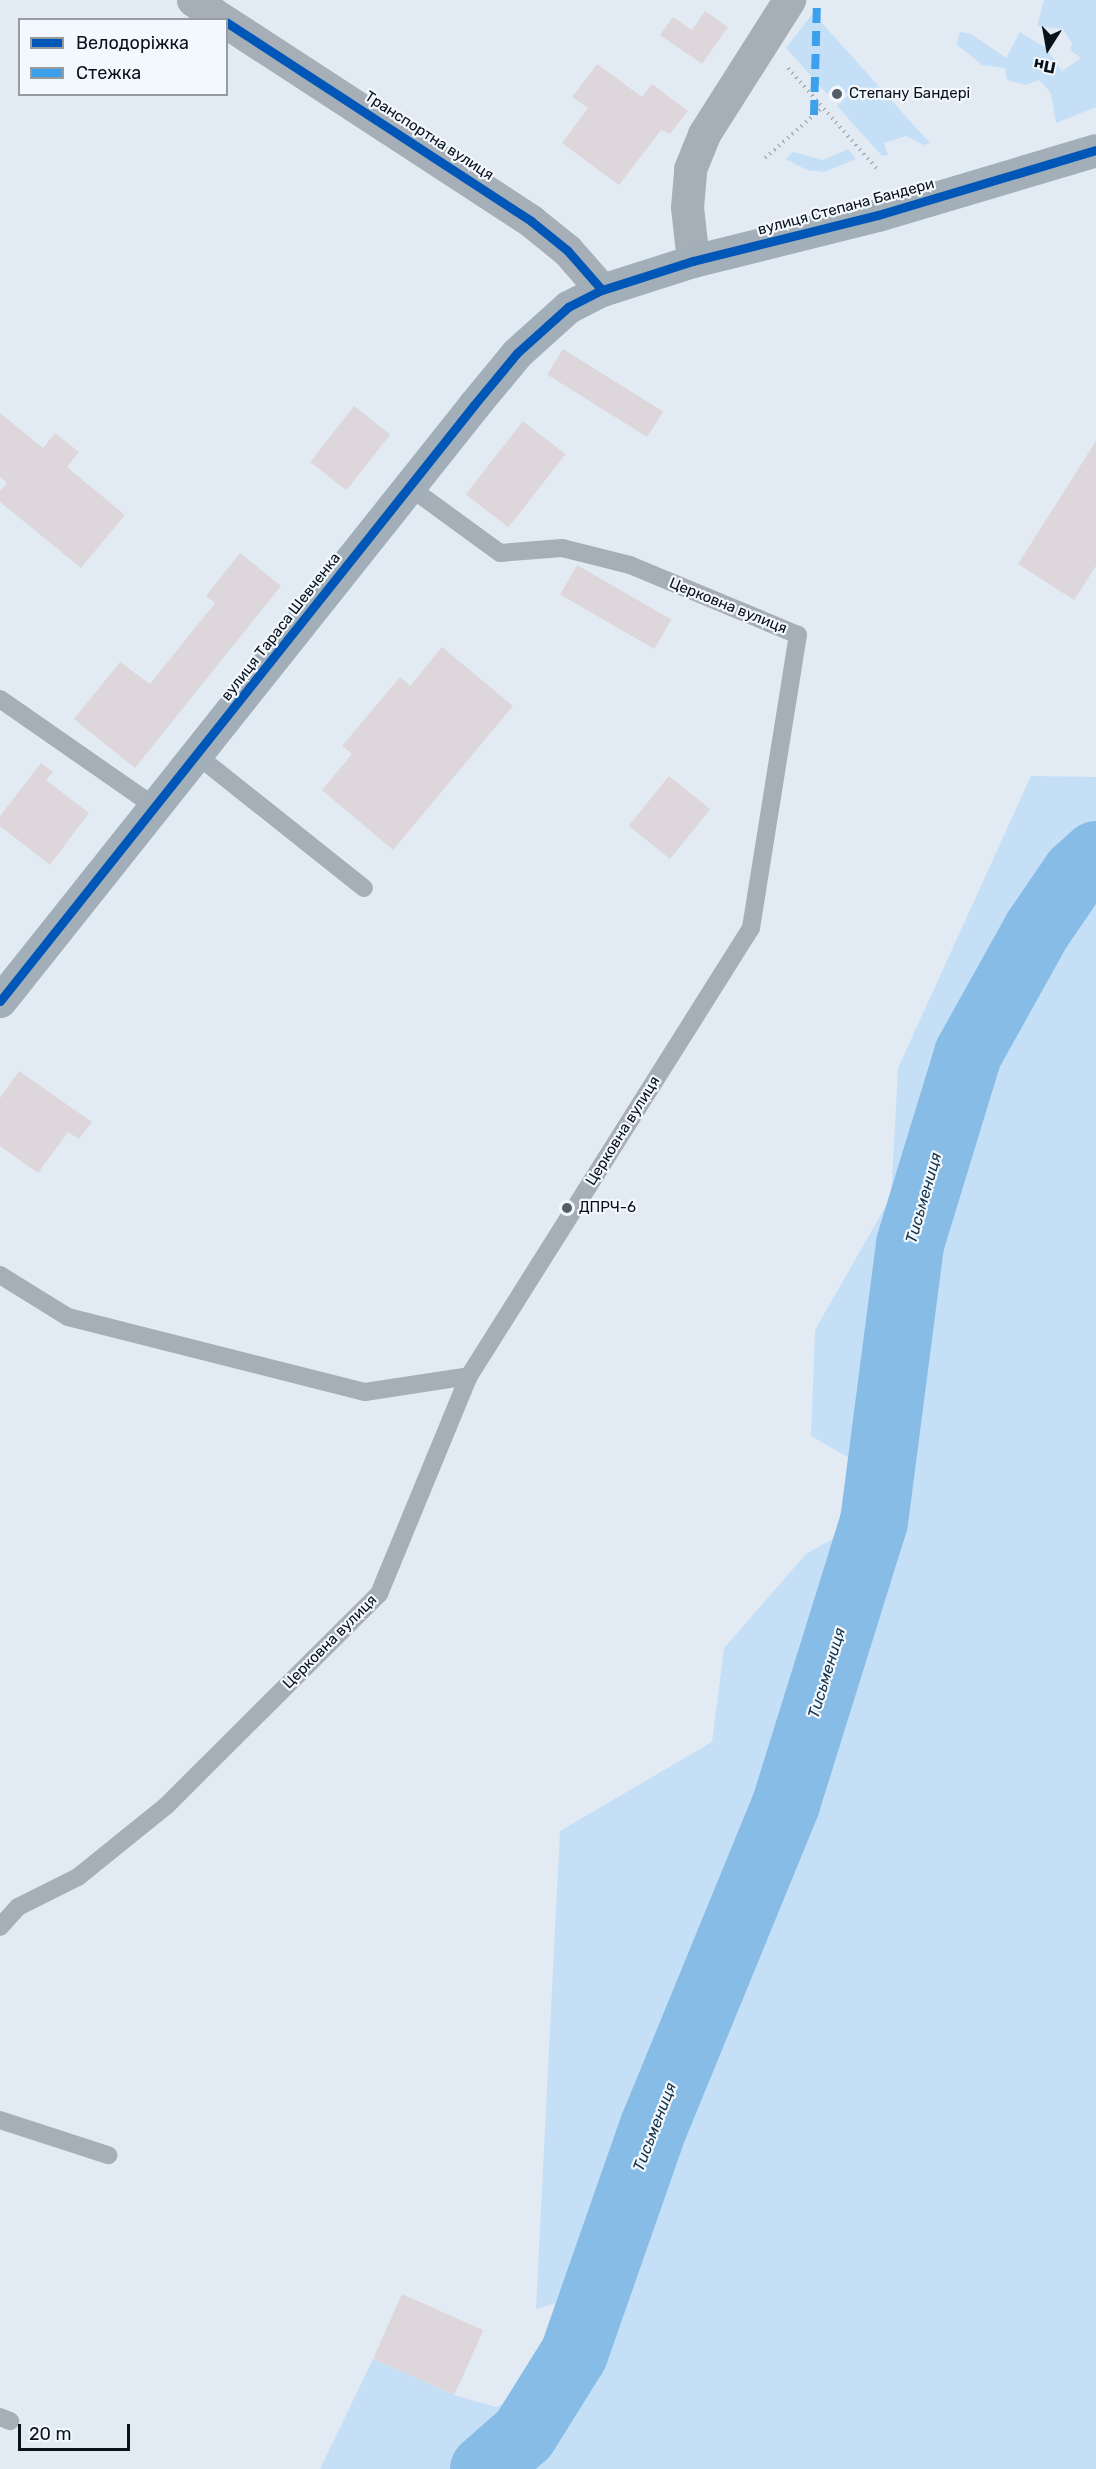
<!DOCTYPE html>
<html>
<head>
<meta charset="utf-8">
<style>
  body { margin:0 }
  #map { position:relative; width:1096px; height:2469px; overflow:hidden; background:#e2ebf4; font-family:Rubik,sans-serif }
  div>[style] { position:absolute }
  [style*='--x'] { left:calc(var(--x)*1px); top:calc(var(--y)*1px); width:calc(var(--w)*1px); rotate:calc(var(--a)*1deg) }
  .green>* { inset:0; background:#c5dff6 }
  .river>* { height:68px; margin:-34px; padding:0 34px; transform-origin:34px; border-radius:34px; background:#87bce6 }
  .building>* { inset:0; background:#ddd7db; transform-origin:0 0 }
  .path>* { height:4px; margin-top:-2px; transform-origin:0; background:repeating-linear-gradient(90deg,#a8b0b8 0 1.5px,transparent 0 6px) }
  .service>* { height:18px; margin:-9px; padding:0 9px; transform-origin:9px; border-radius:9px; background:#a6afb8 }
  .minor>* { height:33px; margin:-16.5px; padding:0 16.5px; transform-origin:16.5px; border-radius:16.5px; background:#a6afb8 }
  .tertiary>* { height:33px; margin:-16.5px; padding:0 16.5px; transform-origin:16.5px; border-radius:16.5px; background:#a6afb8 }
  .secondary>* { height:33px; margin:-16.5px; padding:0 16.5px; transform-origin:16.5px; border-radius:16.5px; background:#a2afb8 }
  .quiet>* { height:8px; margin-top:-4px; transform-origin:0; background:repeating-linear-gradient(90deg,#3ca1ea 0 15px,transparent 0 23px) }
  .cycleway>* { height:9px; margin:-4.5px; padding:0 4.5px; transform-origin:4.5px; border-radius:4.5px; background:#0057b8 }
  .dots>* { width:16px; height:16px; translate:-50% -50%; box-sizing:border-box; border:3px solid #f2f8fd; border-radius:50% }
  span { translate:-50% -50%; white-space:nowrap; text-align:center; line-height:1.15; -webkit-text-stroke:4.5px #f2f8fd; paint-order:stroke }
  .poi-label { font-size:15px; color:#08121a }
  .left { translate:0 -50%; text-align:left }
  .street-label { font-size:15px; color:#08121a }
  .water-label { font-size:16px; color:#14334a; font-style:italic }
  .legend { position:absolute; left:18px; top:18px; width:210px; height:78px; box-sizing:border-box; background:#f2f8fd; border:2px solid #949ca2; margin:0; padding:8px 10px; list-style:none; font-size:18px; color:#08121a }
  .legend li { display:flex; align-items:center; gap:12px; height:30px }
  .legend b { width:30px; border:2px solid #949ca2 }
  .north { position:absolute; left:1018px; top:18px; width:60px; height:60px; -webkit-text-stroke:4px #f2f8fd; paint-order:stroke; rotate:191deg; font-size:16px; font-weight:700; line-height:24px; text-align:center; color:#08121a }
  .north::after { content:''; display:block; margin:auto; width:21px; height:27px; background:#08121a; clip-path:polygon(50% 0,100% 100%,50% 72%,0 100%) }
  .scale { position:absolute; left:18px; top:2424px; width:112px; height:27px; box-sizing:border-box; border:3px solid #08121a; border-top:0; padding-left:8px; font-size:18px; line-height:21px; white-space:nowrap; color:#08121a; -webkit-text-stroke:4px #f2f8fd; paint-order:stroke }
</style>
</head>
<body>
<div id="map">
  <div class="green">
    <i style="clip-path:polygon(1044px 0,1096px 0,1096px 107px,1056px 123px,1051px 93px,1039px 80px,1026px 85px,1007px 80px,1005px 68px,982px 65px,956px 44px,960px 32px,971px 34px,1006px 58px,1020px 32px,1046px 48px,1062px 71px,1081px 58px,1070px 50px,1072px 43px,1063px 29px,1037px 26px)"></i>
    <i style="clip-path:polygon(813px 13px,900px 110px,930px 143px,924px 145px,906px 136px,884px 143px,888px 155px,882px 156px,837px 106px,848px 95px,838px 84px,827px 94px,786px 48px)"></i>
    <i style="clip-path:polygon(848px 149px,856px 159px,824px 172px,807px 170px,785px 159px,793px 152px,823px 160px)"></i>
    <i style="clip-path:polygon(1031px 776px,1096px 777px,1096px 2469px,320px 2469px,373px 2359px,454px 2395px,496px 2407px,598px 2367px,586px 2294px,536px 2309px,560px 1831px,712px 1742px,724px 1648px,806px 1554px,912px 1494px,811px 1436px,815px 1330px,891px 1197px,898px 1068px)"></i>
  </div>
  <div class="river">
    <i style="--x:484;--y:2469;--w:53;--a:-41.2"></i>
    <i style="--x:524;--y:2434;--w:94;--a:-58"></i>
    <i style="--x:574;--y:2354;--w:242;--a:-70.7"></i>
    <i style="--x:654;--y:2126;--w:348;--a:-67.7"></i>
    <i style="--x:786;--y:1804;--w:295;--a:-72.7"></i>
    <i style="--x:874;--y:1522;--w:280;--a:-82.6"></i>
    <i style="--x:910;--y:1244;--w:199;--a:-73"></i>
    <i style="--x:968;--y:1054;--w:142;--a:-60.9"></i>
    <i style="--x:1037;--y:930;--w:69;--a:-55.6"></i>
    <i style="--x:1076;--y:873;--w:27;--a:-42"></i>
  </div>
  <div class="building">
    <i style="clip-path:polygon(705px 11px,728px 27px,702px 64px,660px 35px,673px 17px,692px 30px)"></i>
    <i style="clip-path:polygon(597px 64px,642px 97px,652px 84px,688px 111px,670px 134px,661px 130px,619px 185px,562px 143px,588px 108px,572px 97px)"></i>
    <i style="left:563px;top:349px;width:118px;height:30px;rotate:32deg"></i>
    <i style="left:354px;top:406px;width:46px;height:71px;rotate:38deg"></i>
    <i style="clip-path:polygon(0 413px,43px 448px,55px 433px,79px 452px,67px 467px,125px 515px,81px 568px,0 502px,0 491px,7px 483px,0 477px)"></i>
    <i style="left:523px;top:421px;width:54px;height:93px;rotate:38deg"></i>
    <i style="clip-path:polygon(1096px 441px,1096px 566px,1074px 600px,1018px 564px)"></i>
    <i style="clip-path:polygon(240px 553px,281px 586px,135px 768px,74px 719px,120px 662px,150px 684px,215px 603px,206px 596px)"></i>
    <i style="left:577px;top:565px;width:109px;height:34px;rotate:30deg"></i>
    <i style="clip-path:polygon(442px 647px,513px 706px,393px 850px,322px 790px,352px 754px,342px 746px,400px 677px,410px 686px)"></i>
    <i style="clip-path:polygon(41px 763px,53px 772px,46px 780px,89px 813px,50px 865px,0 826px,0 816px)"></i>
    <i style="left:669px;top:776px;width:53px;height:64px;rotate:39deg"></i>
    <i style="clip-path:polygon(19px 1071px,92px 1122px,79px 1139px,68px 1132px,38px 1173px,0 1146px,0 1098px)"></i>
    <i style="left:402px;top:2294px;width:89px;height:71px;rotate:24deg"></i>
  </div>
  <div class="path">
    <i style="--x:788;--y:68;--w:135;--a:48.6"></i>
    <i style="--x:765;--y:158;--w:77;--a:-41.3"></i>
  </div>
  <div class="service">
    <i style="--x:0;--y:699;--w:191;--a:34.8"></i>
    <i style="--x:198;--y:756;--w:212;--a:38.5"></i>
    <i style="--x:0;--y:1275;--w:80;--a:31.7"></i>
    <i style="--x:68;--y:1317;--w:306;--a:14.2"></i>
    <i style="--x:365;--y:1392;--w:105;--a:-8.7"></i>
    <i style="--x:0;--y:1927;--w:27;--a:-48"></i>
    <i style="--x:18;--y:1907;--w:67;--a:-26.6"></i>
    <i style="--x:78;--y:1877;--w:113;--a:-38.9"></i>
    <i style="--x:166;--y:1806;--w:301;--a:-44.9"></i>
    <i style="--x:379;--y:1594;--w:236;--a:-67.6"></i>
    <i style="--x:469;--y:1376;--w:529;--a:-57.81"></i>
    <i style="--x:751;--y:928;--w:297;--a:-80.9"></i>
    <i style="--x:798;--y:635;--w:182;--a:-157.4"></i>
    <i style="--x:630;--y:565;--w:70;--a:-166"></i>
    <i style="--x:562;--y:548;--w:62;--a:175.4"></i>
    <i style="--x:500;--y:553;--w:110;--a:-143.9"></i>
    <i style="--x:0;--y:2120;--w:114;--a:18"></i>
    <i style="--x:0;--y:2417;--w:11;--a:22"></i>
  </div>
  <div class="minor">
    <i style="--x:693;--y:261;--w:54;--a:-96.3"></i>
    <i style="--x:687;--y:207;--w:38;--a:-85"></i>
    <i style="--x:690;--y:169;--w:38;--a:-68"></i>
    <i style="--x:704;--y:134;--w:159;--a:-57.6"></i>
  </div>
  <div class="tertiary">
    <i style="--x:193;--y:0;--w:36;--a:34"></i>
    <i style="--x:226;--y:22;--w:364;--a:33.1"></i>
    <i style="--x:531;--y:221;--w:46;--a:38.9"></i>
    <i style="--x:567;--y:250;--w:53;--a:48.8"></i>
  </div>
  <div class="secondary">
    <i style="--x:0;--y:1001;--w:762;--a:-51.5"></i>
    <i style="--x:474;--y:405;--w:67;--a:-50.4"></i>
    <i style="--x:517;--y:353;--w:69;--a:-42"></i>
    <i style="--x:568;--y:307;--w:38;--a:-27"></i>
    <i style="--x:602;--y:290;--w:96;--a:-17.7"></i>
    <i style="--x:693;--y:261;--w:191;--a:-14"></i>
    <i style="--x:878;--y:215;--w:227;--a:-16.6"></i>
  </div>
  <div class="quiet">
    <i style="--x:814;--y:115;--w:115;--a:-88.5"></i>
  </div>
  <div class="cycleway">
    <i style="--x:226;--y:22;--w:364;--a:33.1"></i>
    <i style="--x:531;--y:221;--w:46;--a:38.9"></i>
    <i style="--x:567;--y:250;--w:53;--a:48.8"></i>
    <i style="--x:0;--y:1001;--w:762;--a:-51.5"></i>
    <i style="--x:474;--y:405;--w:67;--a:-50.4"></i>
    <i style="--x:517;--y:353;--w:69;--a:-42"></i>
    <i style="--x:568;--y:307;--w:38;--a:-27"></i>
    <i style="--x:602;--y:290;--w:96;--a:-17.7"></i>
    <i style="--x:693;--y:261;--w:191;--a:-14"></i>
    <i style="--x:878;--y:215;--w:227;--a:-16.6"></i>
  </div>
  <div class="dots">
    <i style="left:837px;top:94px;background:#545e66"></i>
    <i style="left:567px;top:1208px;background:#545e66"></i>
  </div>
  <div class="poi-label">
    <span class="left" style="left:849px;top:94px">Степану Бандері</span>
    <span class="left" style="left:579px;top:1208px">ДПРЧ-6</span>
  </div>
  <div class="street-label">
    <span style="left:429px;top:136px;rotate:33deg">Транспортна вулиця</span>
    <span style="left:846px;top:207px;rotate:-15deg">вулиця Степана Бандери</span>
    <span style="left:728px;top:606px;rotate:22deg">Церковна вулиця</span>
    <span style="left:281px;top:627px;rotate:-52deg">вулиця Тараса Шевченка</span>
    <span style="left:623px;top:1131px;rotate:-58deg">Церковна вулиця</span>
    <span style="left:330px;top:1642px;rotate:-45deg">Церковна вулиця</span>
  </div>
  <div class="water-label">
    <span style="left:924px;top:1198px;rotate:-74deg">Тисьмениця</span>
    <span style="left:827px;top:1673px;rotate:-73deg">Тисьмениця</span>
    <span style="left:655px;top:2127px;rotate:-69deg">Тисьмениця</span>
  </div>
  <ul class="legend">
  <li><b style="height:8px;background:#0057b8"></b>Велодоріжка</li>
  <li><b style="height:8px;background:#3ca1ea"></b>Стежка</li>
  </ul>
  <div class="north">Пн</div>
  <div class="scale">20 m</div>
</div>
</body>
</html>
